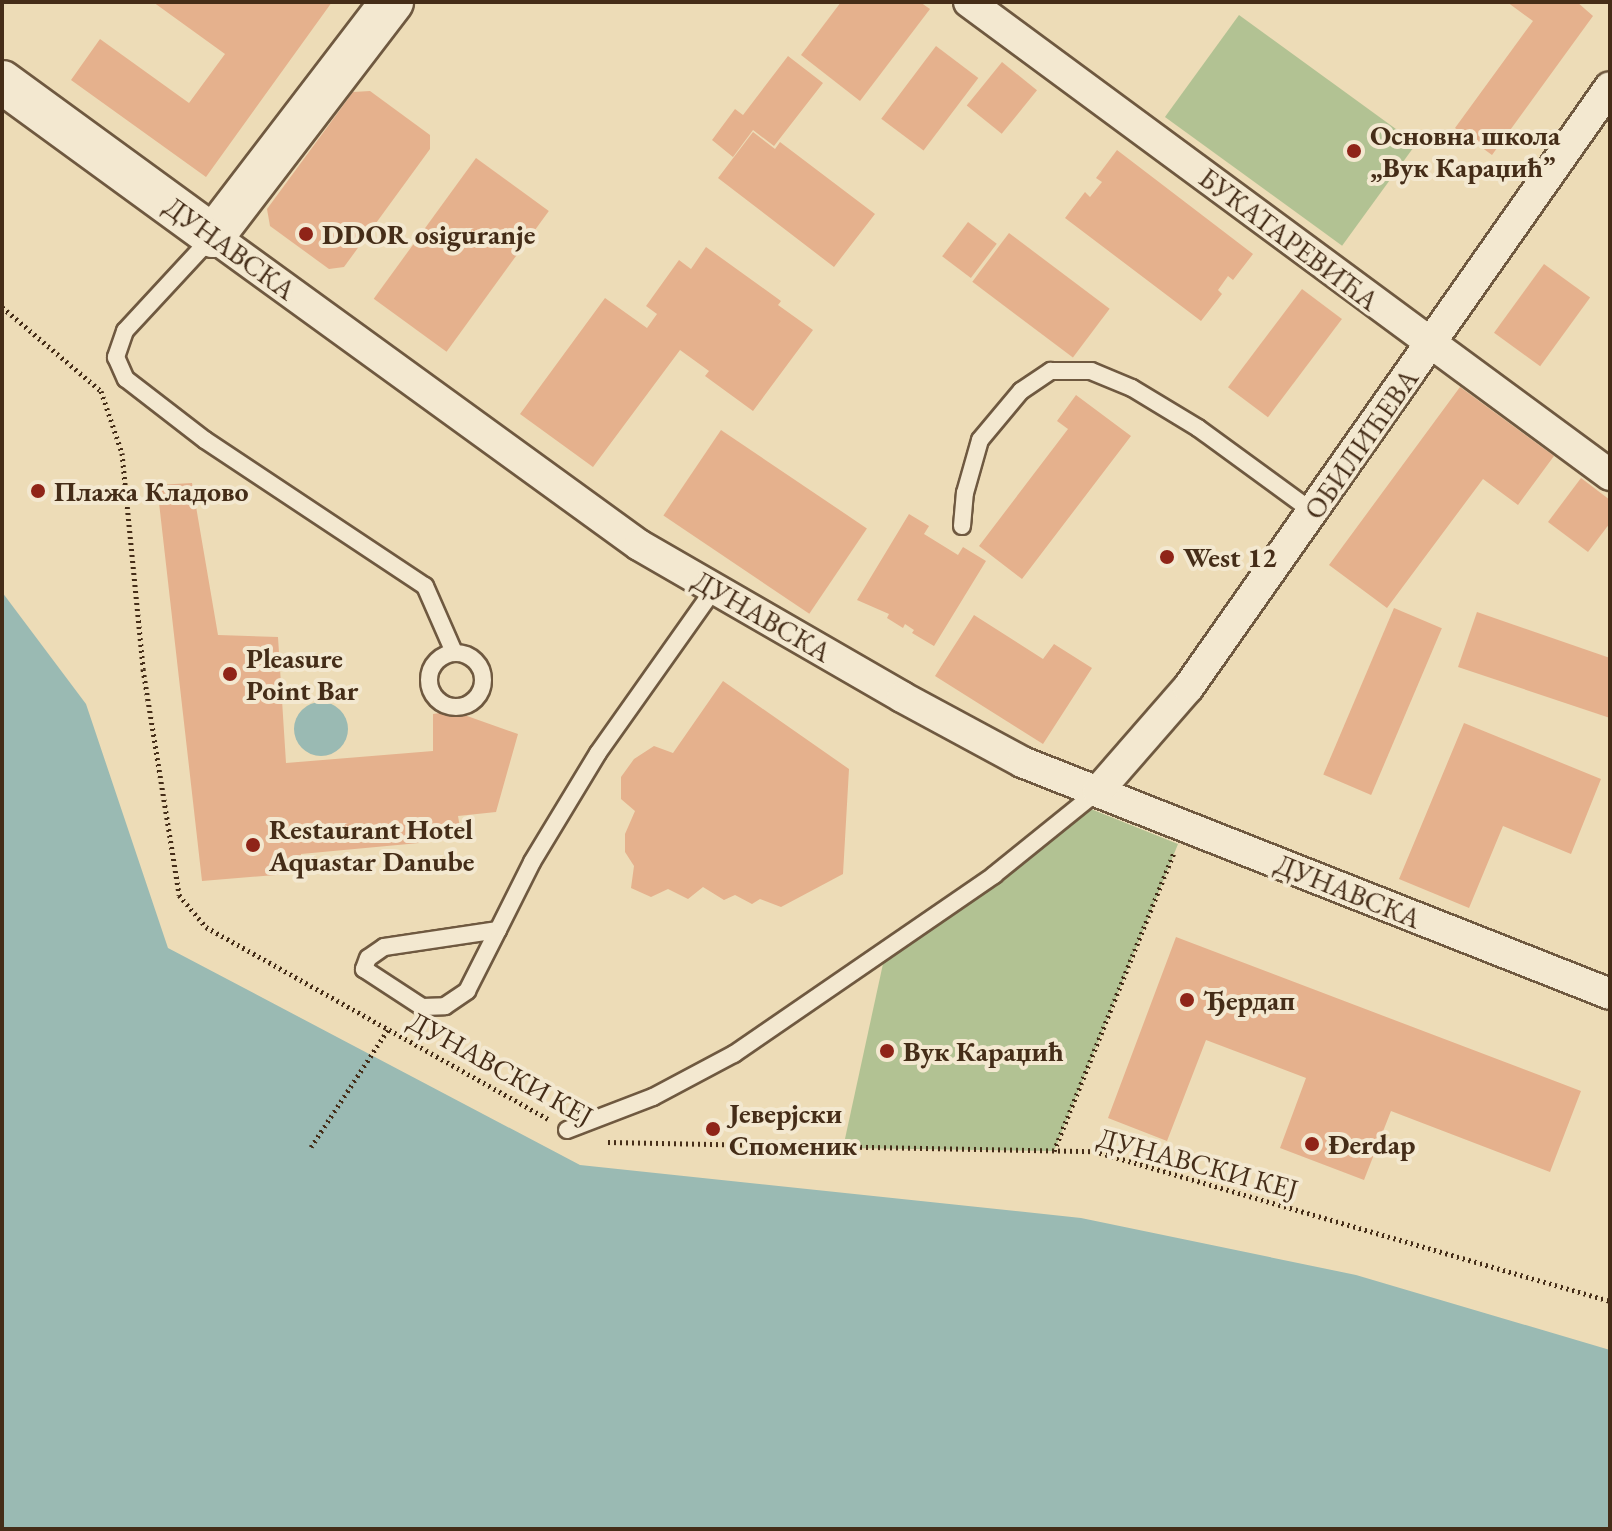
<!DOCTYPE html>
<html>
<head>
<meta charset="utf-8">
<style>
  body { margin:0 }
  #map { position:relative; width:1612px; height:1531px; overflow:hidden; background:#eddcb7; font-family:"EB Garamond",serif }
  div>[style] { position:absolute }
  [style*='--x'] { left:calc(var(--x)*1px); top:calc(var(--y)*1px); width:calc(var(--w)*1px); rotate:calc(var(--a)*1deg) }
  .green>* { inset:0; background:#b2c293; transform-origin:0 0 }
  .water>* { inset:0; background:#9abab3 }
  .round { border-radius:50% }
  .building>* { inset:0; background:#e5b18d; transform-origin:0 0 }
  .path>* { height:5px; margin-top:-2.5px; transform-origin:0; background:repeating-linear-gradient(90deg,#452d18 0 2px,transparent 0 6px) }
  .roads { filter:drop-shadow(2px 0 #6f5940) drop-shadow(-2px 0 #6f5940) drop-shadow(0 2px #6f5940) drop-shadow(0 -2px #6f5940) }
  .lane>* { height:16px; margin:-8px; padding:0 8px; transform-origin:8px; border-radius:8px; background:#f3e8d0 }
  .lane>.ring { margin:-8px; padding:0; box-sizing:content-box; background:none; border:16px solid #f3e8d0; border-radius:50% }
  .street>* { height:30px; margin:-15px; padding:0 15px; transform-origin:15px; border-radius:15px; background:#f3e8d0 }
  .secondary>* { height:42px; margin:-21px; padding:0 21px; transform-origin:21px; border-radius:21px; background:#f3e8d0 }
  .dots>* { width:22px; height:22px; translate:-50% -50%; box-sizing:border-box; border:4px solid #f3e8d0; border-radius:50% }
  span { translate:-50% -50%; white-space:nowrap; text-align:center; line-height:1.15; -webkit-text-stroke:8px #f3e8d0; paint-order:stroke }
  .poi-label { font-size:28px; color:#452d18; font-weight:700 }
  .left { translate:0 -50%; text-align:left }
  .street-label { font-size:28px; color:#452d18 }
  .frame { position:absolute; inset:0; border:4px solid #452d18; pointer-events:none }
</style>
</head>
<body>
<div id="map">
  <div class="green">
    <i style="left:1239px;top:15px;width:219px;height:126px;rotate:36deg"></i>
    <i style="clip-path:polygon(1081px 805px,1178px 844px,1054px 1151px,843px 1148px,886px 950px)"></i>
  </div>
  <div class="water">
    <i style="clip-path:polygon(2px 592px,86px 704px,168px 948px,580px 1165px,1081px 1218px,1356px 1275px,1610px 1350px,1610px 1529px,2px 1529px)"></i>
    <i class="round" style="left:294px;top:702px;width:54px;height:54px"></i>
  </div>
  <div class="building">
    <i style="clip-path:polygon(153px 2px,332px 2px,206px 177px,71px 80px,100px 39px,189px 103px,225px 54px)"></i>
    <i style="clip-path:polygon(841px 2px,920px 2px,930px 9px,860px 101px,801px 55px)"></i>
    <i style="clip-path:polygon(1507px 2px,1577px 2px,1593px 16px,1492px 155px,1455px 128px,1533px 21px)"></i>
    <i style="left:936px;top:46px;width:53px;height:91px;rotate:37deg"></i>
    <i style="clip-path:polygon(788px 56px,823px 83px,774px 146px,753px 130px,733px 157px,712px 140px,735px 109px,743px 115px)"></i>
    <i style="left:1002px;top:62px;width:45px;height:56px;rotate:39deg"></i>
    <i style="clip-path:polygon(370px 91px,430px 135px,430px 149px,344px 267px,329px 269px,270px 226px,267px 209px,353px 92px)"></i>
    <i style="clip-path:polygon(753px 132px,775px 149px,780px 142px,875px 214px,834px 267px,718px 178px)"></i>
    <i style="clip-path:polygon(1117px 150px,1253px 254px,1233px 280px,1228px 276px,1218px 290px,1222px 294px,1201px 321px,1065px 218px,1085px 192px,1090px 197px,1102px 182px,1096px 178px)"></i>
    <i style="left:476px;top:158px;width:90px;height:174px;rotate:36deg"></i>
    <i style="left:968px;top:222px;width:36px;height:43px;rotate:37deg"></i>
    <i style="left:1009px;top:233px;width:126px;height:61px;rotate:37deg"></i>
    <i style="clip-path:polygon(706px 247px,781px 301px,778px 305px,813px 330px,753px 411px,705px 376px,709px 371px,680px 350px,593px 467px,520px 414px,605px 298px,647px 328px,657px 314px,646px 306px,679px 260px,691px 269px)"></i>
    <i style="left:1544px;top:264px;width:57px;height:85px;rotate:36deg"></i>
    <i style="left:1302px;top:289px;width:50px;height:123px;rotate:37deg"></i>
    <i style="clip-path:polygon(1460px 387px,1554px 456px,1518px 505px,1483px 479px,1387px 608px,1329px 565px)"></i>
    <i style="clip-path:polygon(1076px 395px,1131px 436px,1022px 579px,979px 546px,1068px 429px,1057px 421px)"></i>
    <i style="left:721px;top:430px;width:176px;height:103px;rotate:34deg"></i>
    <i style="clip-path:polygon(1581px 478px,1610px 500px,1610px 523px,1588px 552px,1548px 522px)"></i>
    <i style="clip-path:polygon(192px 483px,218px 635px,278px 637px,286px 763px,433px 751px,433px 714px,453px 711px,518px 734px,496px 812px,458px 816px,462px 839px,301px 854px,300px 873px,202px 881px,157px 485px)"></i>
    <i style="clip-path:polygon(909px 514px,929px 526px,924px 534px,958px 555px,963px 547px,986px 561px,934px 646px,912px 633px,914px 630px,905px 624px,903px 628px,887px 618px,889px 614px,857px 600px)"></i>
    <i style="left:1394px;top:608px;width:52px;height:181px;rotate:23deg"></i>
    <i style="clip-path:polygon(1477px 612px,1610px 658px,1610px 718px,1458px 667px)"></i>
    <i style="clip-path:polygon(974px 615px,1043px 659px,1054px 644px,1092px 668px,1043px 744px,935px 676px)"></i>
    <i style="clip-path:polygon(723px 681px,849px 769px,843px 874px,781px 907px,760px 899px,752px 904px,735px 895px,724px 900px,703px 887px,688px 899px,668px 889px,651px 897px,631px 888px,634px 866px,625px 852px,625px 834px,635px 811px,621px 799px,621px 777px,634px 759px,654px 746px,673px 753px)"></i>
    <i style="clip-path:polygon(1464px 723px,1601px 779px,1571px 854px,1503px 826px,1469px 908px,1399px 879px)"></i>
    <i style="clip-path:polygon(1176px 937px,1581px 1091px,1550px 1172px,1391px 1111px,1364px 1180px,1280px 1148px,1306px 1078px,1206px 1040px,1167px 1141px,1108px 1118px)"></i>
  </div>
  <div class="path">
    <i style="--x:2;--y:307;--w:130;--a:40.3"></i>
    <i style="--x:101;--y:391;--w:65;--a:71.3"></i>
    <i style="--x:122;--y:453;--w:217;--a:84.4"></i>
    <i style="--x:143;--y:669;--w:229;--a:80.9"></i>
    <i style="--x:179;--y:895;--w:42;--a:49.8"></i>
    <i style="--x:206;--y:927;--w:392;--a:29.3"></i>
    <i style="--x:608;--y:1142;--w:486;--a:1.1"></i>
    <i style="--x:1094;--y:1151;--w:537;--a:16.21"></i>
    <i style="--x:311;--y:1147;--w:140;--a:-56.7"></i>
    <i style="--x:1054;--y:1151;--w:321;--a:-68.1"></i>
  </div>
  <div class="roads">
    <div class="lane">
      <i style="--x:212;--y:237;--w:128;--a:132.8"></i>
      <i style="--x:125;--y:331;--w:28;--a:109"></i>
      <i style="--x:116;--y:357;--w:24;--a:66"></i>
      <i style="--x:126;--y:379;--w:100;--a:37.7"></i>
      <i style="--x:205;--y:440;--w:264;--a:33.6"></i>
      <i style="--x:425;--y:586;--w:72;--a:66.3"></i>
      <i style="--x:962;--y:526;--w:33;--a:-85"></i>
      <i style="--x:965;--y:493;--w:55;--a:-74.2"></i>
      <i style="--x:980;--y:440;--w:64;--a:-50.1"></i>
      <i style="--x:1021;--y:391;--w:36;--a:-34"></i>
      <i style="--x:1051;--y:371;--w:40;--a:0"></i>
      <i style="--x:1091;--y:371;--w:44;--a:22.5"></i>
      <i style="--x:1132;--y:388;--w:77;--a:31.2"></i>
      <i style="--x:1198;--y:428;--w:142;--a:36.1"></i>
      <i class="ring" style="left:429px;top:653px;width:38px;height:38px"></i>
      <i style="--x:498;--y:930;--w:115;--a:171.5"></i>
      <i style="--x:384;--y:947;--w:19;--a:145"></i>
      <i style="--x:368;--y:958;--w:12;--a:110"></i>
      <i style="--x:364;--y:969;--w:69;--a:33.2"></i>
      <i style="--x:422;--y:1007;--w:23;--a:-2"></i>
      <i style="--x:445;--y:1006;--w:27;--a:-34"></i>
      <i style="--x:467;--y:991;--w:68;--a:-63.1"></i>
      <i style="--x:498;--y:930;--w:76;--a:-63.4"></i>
      <i style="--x:532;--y:862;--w:127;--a:-58.8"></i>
      <i style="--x:598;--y:753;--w:201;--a:-54.7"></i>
      <i style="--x:567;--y:1130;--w:92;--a:-21"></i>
      <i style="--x:653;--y:1097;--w:92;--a:-28"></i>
      <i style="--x:734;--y:1054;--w:316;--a:-34.5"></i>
      <i style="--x:994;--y:875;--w:134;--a:-38.9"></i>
    </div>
    <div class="street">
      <i style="--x:969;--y:2;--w:797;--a:36.42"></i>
      <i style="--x:213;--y:236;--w:526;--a:35.96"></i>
      <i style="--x:639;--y:545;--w:304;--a:30"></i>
      <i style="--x:902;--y:697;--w:136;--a:28.4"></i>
      <i style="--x:1022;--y:762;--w:632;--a:21.53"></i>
      <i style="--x:1098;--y:791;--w:137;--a:-48.9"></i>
      <i style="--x:1188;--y:688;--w:734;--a:-54.92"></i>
    </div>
    <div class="secondary">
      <i style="--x:2;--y:82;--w:261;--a:36.1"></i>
      <i style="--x:213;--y:236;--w:295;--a:-52.6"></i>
    </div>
  </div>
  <div class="dots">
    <i style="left:1354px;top:151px;background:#8f2418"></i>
    <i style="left:306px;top:234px;background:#8f2418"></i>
    <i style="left:38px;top:491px;background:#8f2418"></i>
    <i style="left:1167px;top:557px;background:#8f2418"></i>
    <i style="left:230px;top:674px;background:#8f2418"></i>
    <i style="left:253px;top:845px;background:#8f2418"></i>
    <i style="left:1187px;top:1000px;background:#8f2418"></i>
    <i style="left:887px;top:1051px;background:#8f2418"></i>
    <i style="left:713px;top:1129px;background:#8f2418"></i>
    <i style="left:1312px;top:1144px;background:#8f2418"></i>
  </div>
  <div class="poi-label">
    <span class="left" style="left:1370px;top:151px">Основна школа<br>„Вук Караџић”</span>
    <span class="left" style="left:322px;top:234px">DDOR osiguranje</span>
    <span class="left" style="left:54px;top:491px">Плажа Кладово</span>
    <span class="left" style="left:1183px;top:557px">West 12</span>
    <span class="left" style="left:246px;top:674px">Pleasure<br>Point Bar</span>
    <span class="left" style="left:269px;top:845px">Restaurant Hotel<br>Aquastar Danube</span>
    <span class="left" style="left:1203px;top:1000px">Ђердап</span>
    <span class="left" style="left:903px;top:1051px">Вук Караџић</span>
    <span class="left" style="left:729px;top:1129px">Јеверјски<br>Споменик</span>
    <span class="left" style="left:1328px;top:1144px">Đerdap</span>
  </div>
  <div class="street-label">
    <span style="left:1289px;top:239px;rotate:37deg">БУКАТАРЕВИЋА</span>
    <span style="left:230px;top:248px;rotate:36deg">ДУНАВСКА</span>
    <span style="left:1361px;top:444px;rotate:-55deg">ОБИЛИЋЕВА</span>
    <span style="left:762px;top:616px;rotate:30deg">ДУНАВСКА</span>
    <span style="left:1348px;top:891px;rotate:22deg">ДУНАВСКА</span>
    <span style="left:501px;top:1068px;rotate:29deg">ДУНАВСКИ КЕЈ</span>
    <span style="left:1198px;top:1163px;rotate:15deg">ДУНАВСКИ КЕЈ</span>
  </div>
  <div class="frame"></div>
</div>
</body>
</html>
